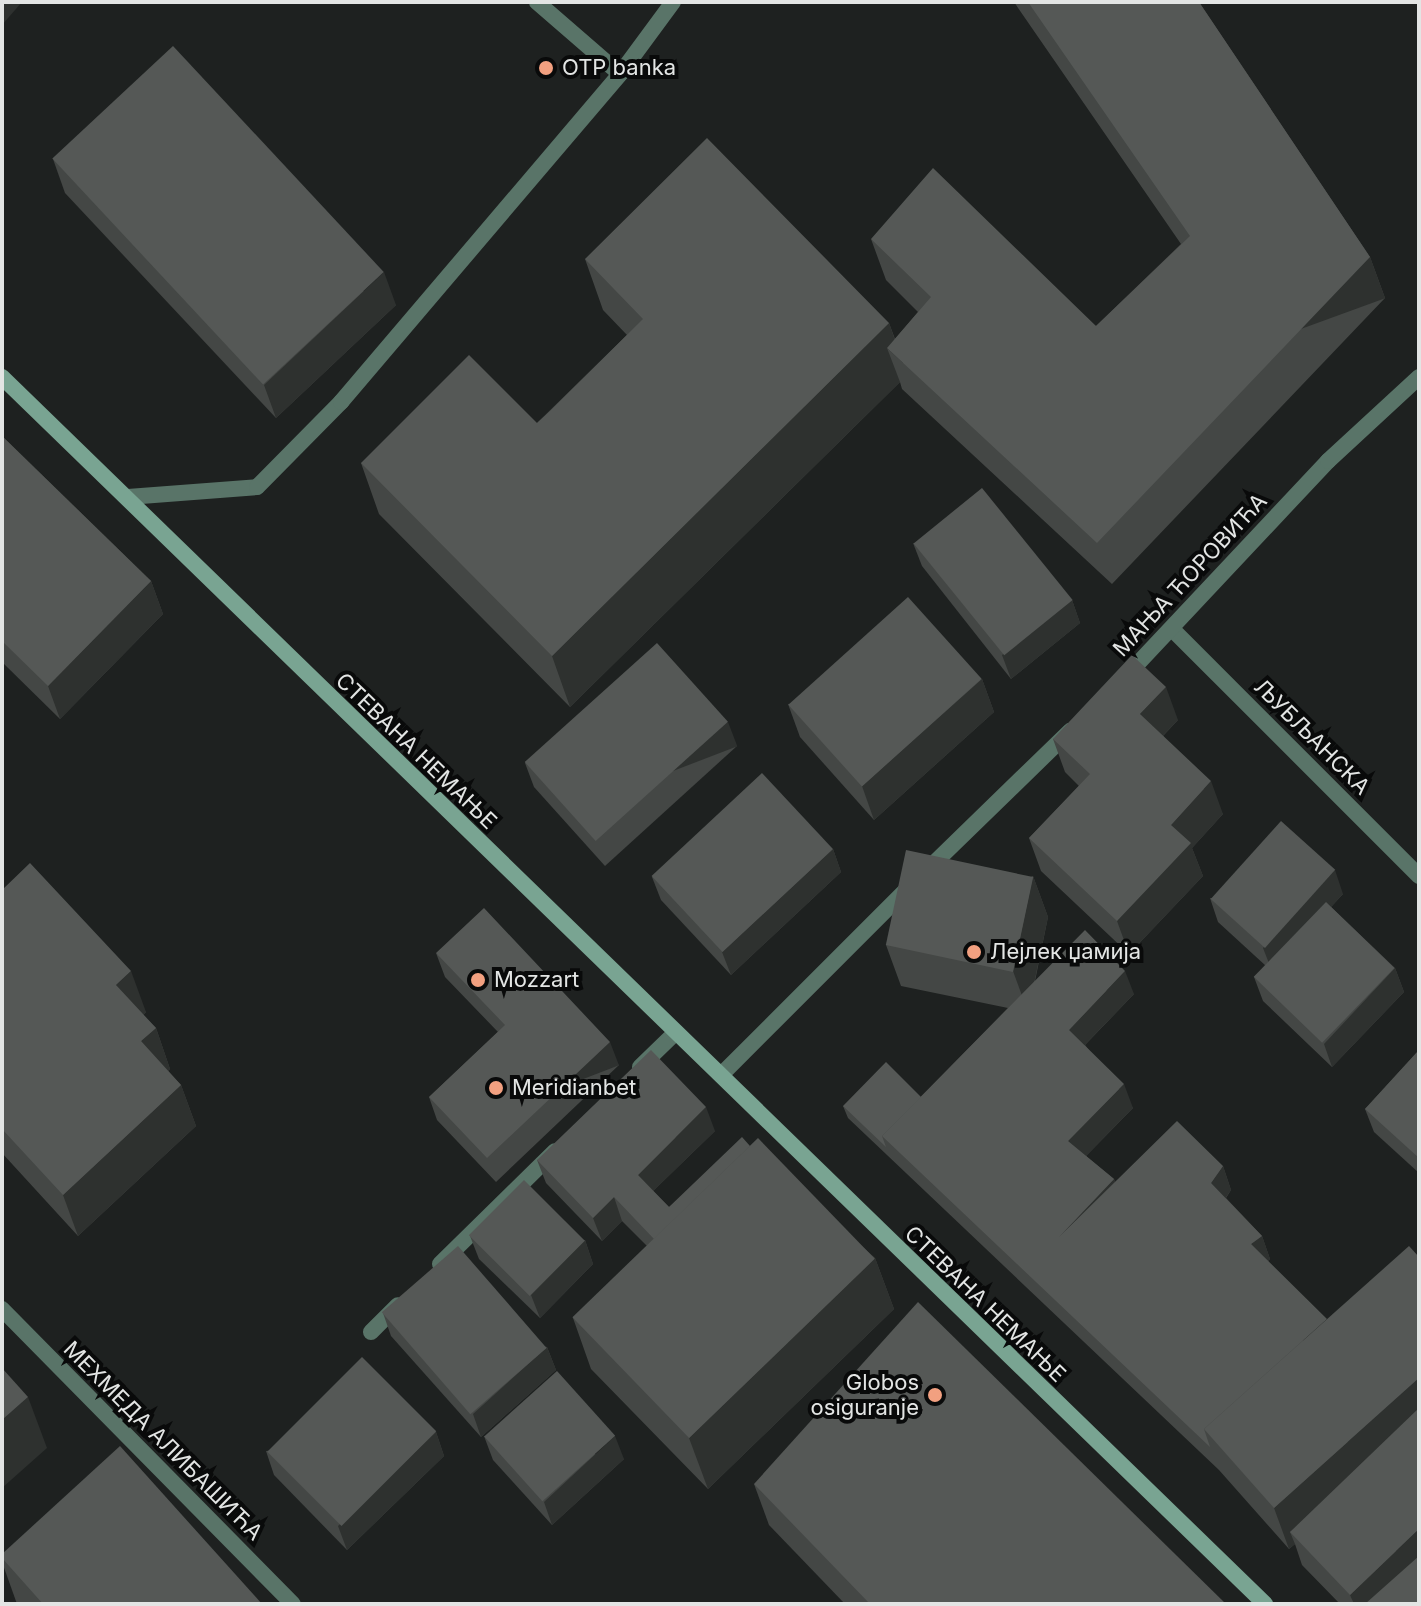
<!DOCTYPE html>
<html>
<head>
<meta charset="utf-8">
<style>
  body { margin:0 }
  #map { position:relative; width:1421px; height:1606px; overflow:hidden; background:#1e2120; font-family:Inter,sans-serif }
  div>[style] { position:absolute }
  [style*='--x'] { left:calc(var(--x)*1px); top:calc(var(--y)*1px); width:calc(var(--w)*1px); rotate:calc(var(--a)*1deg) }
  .lane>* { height:16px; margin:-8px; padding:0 8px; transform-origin:8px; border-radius:8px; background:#597468 }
  .street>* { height:16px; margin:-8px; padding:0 8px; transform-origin:8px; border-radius:8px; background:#597468 }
  .secondary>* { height:16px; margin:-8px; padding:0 8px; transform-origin:8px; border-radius:8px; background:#79a492 }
  .wall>* { inset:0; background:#444745 }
  .shaded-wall>* { inset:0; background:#2e312f; transform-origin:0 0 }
  .building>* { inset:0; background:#555856; transform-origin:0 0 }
  .dots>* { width:22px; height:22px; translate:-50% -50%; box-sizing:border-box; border:4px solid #090a0a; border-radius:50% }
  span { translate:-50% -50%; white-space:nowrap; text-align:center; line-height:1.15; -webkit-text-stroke:8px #090a0a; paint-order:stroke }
  .poi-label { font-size:22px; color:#e3e5e4 }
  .left { translate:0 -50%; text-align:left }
  .right { translate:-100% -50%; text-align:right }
  .street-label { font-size:22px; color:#e3e5e4 }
  .frame { position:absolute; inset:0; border:4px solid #e3e5e4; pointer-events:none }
</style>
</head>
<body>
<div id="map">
  <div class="lane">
    <i style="--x:620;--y:74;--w:89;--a:-53.6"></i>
    <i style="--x:128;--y:497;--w:129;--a:-4.4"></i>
    <i style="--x:257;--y:487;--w:120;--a:-45.3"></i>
    <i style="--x:341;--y:402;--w:431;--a:-49.6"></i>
    <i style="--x:620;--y:74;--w:110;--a:-139.1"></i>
  </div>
  <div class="street">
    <i style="--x:1173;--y:630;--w:348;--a:45"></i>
    <i style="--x:1127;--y:675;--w:294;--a:-46.8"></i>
    <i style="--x:1328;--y:461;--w:124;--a:-42.7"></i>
    <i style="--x:926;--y:871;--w:201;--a:-44.2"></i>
    <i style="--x:640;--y:1067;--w:50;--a:-44.2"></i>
    <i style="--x:721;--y:1075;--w:266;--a:-45"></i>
    <i style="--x:440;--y:1264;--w:161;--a:-44.5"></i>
    <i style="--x:2;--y:1309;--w:414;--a:45.4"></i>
    <i style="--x:371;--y:1332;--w:38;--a:-45"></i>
  </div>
  <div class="secondary">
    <i style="--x:2;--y:377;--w:1761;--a:44.17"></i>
  </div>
  <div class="wall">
    <i style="clip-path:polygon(1014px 2px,1199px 2px,1370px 257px,1385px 298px,1112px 584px,902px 389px,900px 382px,570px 707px,379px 514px,361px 463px,537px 423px,627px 335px,603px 310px,585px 259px,889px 323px,895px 339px,918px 312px,886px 280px,871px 239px,1096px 326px,1181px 244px)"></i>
    <i style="clip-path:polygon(53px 159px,396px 305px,276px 418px,65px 193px)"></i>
    <i style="clip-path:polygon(2px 436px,151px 581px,163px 614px,60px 719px,2px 662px)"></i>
    <i style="clip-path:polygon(913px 543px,1072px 600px,1080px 623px,1011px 679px,922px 566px)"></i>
    <i style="clip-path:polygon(982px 679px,994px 712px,874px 820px,800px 737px,788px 704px)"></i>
    <i style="clip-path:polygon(1178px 720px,1163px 736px,1223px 814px,1192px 848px,1203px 876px,1129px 954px,1041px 871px,1029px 838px,1079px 786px,1065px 772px,1053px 739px)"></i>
    <i style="clip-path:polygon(737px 746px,605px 866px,534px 787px,525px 763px)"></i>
    <i style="clip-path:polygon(833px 849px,841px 872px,731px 975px,661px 900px,652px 877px)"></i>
    <i style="clip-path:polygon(1033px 876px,1048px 917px,1035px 981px,1134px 994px,1085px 1045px,1133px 1108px,1086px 1156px,1114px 1179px,1115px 1182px,1223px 1166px,1231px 1190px,1226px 1198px,1262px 1236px,1270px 1259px,1268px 1261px,1419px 1604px,1340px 1604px,1302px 1565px,1295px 1544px,1289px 1549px,1219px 1470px,848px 1118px,843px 1106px,921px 1097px,1008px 1008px,901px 986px,886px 945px)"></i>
    <i style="clip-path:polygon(2px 890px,146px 1012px,143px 1015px,156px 1028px,170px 1069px,168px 1071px,181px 1085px,196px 1126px,78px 1236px,2px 1153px)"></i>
    <i style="clip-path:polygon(1343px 894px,1331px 907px,1395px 968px,1404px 992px,1332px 1067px,1263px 1001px,1254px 977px,1266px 966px,1218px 922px,1210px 898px)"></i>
    <i style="clip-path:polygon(436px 953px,619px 1065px,496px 1182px,437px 1120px,429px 1097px,498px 1032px,445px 977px)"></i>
    <i style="clip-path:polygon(1419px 1050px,1419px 1173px,1374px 1132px,1365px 1109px)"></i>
    <i style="clip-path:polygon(715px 1131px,653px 1191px,669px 1207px,750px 1146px,875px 1258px,894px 1309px,708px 1489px,591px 1369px,573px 1318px,647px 1246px,622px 1221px,602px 1241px,546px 1183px,537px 1160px)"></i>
    <i style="clip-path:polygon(470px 1236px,585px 1240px,593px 1264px,540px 1318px,479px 1259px)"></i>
    <i style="clip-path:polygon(383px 1313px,547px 1347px,556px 1370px,481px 1437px,391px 1336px)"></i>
    <i style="clip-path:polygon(436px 1432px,444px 1456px,347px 1550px,274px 1475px,266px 1451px)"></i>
    <i style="clip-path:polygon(484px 1436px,624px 1459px,552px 1525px,493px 1460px)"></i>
    <i style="clip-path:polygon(754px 1484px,1226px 1604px,845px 1604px,769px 1525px)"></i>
    <i style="clip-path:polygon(2px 1554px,262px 1604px,17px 1604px,2px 1562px)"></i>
  </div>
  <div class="shaded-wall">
    <i style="clip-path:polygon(2px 2px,22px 2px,2px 25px)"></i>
    <i style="left:1370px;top:257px;width:44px;height:395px;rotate:70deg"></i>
    <i style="clip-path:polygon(384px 272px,396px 305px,276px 418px,264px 385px)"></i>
    <i style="clip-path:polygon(889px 323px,903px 363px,887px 348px,900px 382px,570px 707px,552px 656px)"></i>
    <i style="clip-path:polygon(151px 581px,163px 614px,60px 719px,48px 686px)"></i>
    <i style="clip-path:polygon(1072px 600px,1080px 623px,1011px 679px,1002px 655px)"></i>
    <i style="clip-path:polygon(982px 679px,994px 712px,874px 820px,862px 786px)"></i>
    <i style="clip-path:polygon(1166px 687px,1178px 720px,1152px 747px,1140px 714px)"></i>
    <i style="left:728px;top:722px;width:26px;height:179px;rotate:69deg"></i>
    <i style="clip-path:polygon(1211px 781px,1223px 814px,1192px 848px,1203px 876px,1129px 954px,1117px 921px,1171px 825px)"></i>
    <i style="clip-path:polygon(833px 849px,841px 872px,731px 975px,722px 952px)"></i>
    <i style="clip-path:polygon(1335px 870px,1343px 894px,1272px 971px,1263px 948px)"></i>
    <i style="clip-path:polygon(1033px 876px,1048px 917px,1028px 1012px,1013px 971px)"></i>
    <i style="clip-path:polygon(1395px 968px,1404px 992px,1332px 1067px,1324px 1044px)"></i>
    <i style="clip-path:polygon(131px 971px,146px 1012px,131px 1026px,116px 985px)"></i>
    <i style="clip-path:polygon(1125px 971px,1134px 994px,1077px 1053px,1069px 1030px)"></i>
    <i style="clip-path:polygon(156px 1028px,170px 1069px,156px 1082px,141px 1041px)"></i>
    <i style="left:610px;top:1042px;width:25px;height:169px;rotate:69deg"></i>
    <i style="clip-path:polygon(1124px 1084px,1133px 1108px,1077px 1165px,1068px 1141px)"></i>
    <i style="clip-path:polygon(181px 1085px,196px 1126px,78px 1236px,63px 1195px)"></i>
    <i style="clip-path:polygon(706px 1107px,715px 1131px,646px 1198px,638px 1175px)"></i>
    <i style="clip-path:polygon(1223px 1166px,1231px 1190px,1220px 1206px,1211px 1183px)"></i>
    <i style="clip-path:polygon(1114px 1179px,1122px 1202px,1059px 1237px)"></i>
    <i style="clip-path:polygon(614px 1197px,622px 1221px,602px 1241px,593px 1218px)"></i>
    <i style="clip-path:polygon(1262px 1236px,1270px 1259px,1260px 1267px,1251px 1244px)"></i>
    <i style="clip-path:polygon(585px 1240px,593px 1264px,540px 1318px,531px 1295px)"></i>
    <i style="clip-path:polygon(875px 1258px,894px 1309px,708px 1489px,689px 1438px)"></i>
    <i style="clip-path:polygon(547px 1347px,556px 1370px,481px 1437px,473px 1414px)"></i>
    <i style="clip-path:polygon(1419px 1378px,1419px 1433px,1290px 1532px,1295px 1544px,1289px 1549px,1274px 1508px)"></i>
    <i style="clip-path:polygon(28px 1397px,47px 1448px,2px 1488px,2px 1420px)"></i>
    <i style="clip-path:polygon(436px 1432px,444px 1456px,347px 1550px,338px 1526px)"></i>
    <i style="clip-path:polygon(615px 1436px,624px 1459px,552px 1525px,544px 1502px)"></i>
    <i style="clip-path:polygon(1419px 1529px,1419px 1573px,1387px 1604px,1354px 1604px,1350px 1595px)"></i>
  </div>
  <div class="building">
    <i style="clip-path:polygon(1028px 2px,1199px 2px,1370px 257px,1097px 543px,887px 348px,931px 297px,871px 239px,933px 168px,1096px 326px,1190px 236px)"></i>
    <i style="left:173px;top:46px;width:309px;height:165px;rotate:47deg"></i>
    <i style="clip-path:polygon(707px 138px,889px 323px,552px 656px,361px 463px,469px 355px,537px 423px,549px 412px,643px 319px,585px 259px)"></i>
    <i style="clip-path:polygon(2px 436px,151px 581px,48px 686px,2px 641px)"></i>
    <i style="left:982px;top:488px;width:144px;height:88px;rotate:51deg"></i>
    <i style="left:908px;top:597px;width:110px;height:161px;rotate:48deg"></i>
    <i style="left:657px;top:643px;width:106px;height:178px;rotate:48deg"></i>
    <i style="clip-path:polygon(1132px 655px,1166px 687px,1140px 714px,1211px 781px,1171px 825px,1191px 843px,1117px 921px,1029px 838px,1090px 774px,1053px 739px)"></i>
    <i style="left:762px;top:773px;width:104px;height:151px;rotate:47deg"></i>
    <i style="left:1281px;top:821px;width:73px;height:105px;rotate:42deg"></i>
    <i style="left:906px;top:850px;width:130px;height:97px;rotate:12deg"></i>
    <i style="clip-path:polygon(30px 863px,131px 971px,116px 985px,156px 1028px,141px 1041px,181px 1085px,63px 1195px,2px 1129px,2px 890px)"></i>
    <i style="left:1326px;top:902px;width:95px;height:104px;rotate:44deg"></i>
    <i style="clip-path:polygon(484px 908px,610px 1042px,487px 1158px,429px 1097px,505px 1025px,436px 953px)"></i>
    <i style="clip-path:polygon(1085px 930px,1125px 971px,1069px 1030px,1124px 1084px,1068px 1141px,1114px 1179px,1059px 1237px,1177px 1121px,1223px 1166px,1211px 1183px,1262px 1236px,1251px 1244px,1327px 1319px,1204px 1429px,1210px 1447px,882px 1136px)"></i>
    <i style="clip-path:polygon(651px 1050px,706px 1107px,638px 1175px,669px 1207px,742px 1137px,750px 1146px,654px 1239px,614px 1197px,593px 1218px,537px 1160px)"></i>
    <i style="clip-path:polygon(1419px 1050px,1419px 1158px,1365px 1109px)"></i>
    <i style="clip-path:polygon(886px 1062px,921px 1097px,882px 1136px,886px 1147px,843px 1106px)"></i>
    <i style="left:758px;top:1138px;width:168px;height:258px;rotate:46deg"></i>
    <i style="left:524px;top:1180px;width:86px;height:78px;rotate:45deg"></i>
    <i style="left:458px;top:1246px;width:135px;height:101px;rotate:49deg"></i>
    <i style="clip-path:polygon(1409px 1246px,1419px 1257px,1419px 1378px,1274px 1508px,1204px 1429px)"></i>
    <i style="clip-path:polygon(918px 1302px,1226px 1604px,870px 1604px,754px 1484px)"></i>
    <i style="left:362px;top:1357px;width:105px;height:134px;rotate:45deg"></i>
    <i style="clip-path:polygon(2px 1368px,28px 1397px,2px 1420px)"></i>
    <i style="left:557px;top:1371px;width:87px;height:98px;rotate:48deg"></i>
    <i style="clip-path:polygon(1419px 1408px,1419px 1529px,1350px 1595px,1290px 1532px)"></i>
    <i style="clip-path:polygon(120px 1446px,262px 1604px,43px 1604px,2px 1558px,2px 1554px)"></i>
    <i style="clip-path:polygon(1419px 1556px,1419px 1604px,1365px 1604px)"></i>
  </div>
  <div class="dots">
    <i style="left:546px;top:68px;background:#f2a080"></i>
    <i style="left:974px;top:952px;background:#f2a080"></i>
    <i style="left:478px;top:980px;background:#f2a080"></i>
    <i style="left:496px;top:1088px;background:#f2a080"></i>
    <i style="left:935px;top:1395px;background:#f2a080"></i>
  </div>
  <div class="poi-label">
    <span class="left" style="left:562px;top:68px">OTP banka</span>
    <span class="left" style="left:990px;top:952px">Лејлек џамија</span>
    <span class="left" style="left:494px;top:980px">Mozzart</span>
    <span class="left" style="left:512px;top:1088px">Meridianbet</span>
    <span class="right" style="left:919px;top:1395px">Globos<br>osiguranje</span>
  </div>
  <div class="street-label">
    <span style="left:1190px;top:575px;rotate:-47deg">МАЊА ЋОРОВИЋА</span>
    <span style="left:1312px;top:737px;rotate:45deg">ЉУБЉАНСКА</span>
    <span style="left:416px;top:751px;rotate:44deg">СТЕВАНА НЕМАЊЕ</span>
    <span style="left:985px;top:1304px;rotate:44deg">СТЕВАНА НЕМАЊЕ</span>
    <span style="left:163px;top:1441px;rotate:45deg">МЕХМЕДА АЛИБАШИЋА</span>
  </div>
  <div class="frame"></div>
</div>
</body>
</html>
